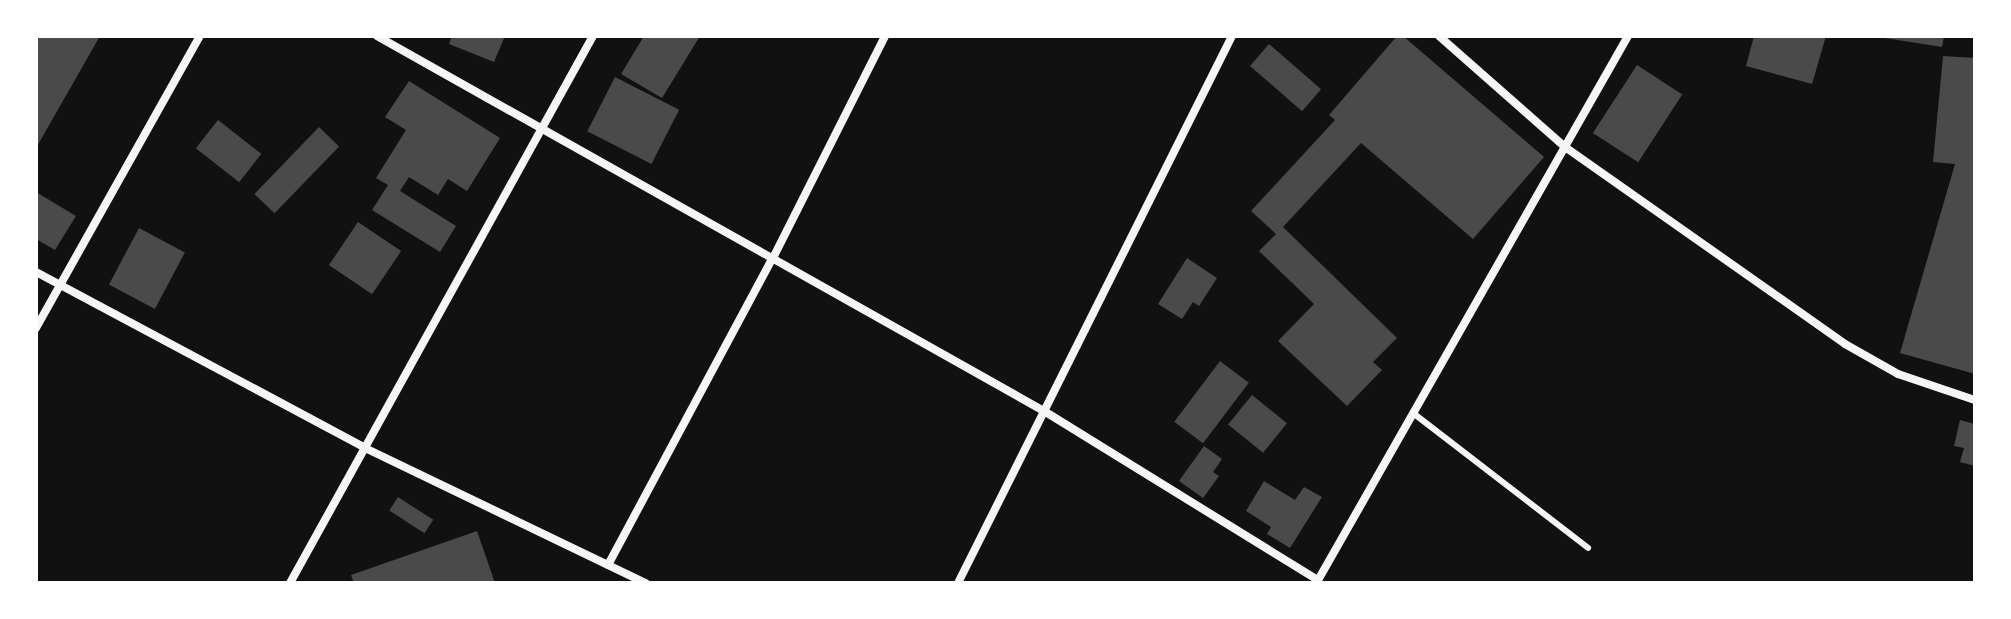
<!DOCTYPE html>
<html>
<head>
<meta charset="utf-8">
<style>
  body { margin:0 }
  #map { position:relative; width:2011px; height:619px; overflow:hidden; background:#111; font-family:Lora,serif }
  div>[style] { position:absolute }
  [style*='--x'] { left:calc(var(--x)*1px); top:calc(var(--y)*1px); width:calc(var(--w)*1px); rotate:calc(var(--a)*1deg) }
  .building>* { inset:0; background:#4a4a4a; transform-origin:0 0 }
  .service>* { height:6px; margin:-3px; padding:0 3px; transform-origin:3px; border-radius:3px; background:#f5f5f5 }
  .minor>* { height:8px; margin:-4px; padding:0 4px; transform-origin:4px; border-radius:4px; background:#f5f5f5 }
  span { translate:-50% -50%; white-space:nowrap; text-align:center; line-height:1.15; -webkit-text-stroke:8px #fff; paint-order:stroke }
  .frame { position:absolute; inset:0; border:38px solid #fff; pointer-events:none }
</style>
</head>
<body>
<div id="map">
  <div class="building">
    <i style="clip-path:polygon(36px 36px,100px 36px,36px 148px)"></i>
    <i style="clip-path:polygon(452px 36px,505px 36px,494px 62px,449px 44px)"></i>
    <i style="clip-path:polygon(644px 36px,700px 36px,662px 98px,621px 74px)"></i>
    <i style="clip-path:polygon(1397px 36px,1403px 36px,1544px 157px,1473px 239px,1361px 143px,1283px 227px,1397px 338px,1373px 362px,1382px 370px,1347px 406px,1278px 341px,1314px 304px,1259px 251px,1276px 234px,1251px 211px,1335px 120px,1329px 115px)"></i>
    <i style="clip-path:polygon(1754px 36px,1826px 36px,1812px 84px,1746px 66px)"></i>
    <i style="clip-path:polygon(1872px 36px,1944px 36px,1942px 47px)"></i>
    <i style="left:1269px;top:44px;width:69px;height:29px;rotate:41deg"></i>
    <i style="clip-path:polygon(1943px 56px,1975px 58px,1975px 374px,1900px 353px,1955px 164px,1933px 162px)"></i>
    <i style="left:1637px;top:65px;width:54px;height:81px;rotate:33deg"></i>
    <i style="left:615px;top:77px;width:72px;height:61px;rotate:27deg"></i>
    <i style="clip-path:polygon(409px 81px,500px 138px,467px 191px,448px 179px,438px 195px,409px 177px,400px 191px,456px 226px,440px 252px,372px 210px,388px 185px,376px 178px,406px 130px,385px 117px)"></i>
    <i style="left:218px;top:120px;width:55px;height:36px;rotate:38deg"></i>
    <i style="left:319px;top:127px;width:28px;height:93px;rotate:44deg"></i>
    <i style="clip-path:polygon(36px 192px,76px 216px,55px 250px,36px 239px)"></i>
    <i style="left:358px;top:222px;width:52px;height:52px;rotate:34deg"></i>
    <i style="left:139px;top:228px;width:52px;height:64px;rotate:28deg"></i>
    <i style="clip-path:polygon(1187px 258px,1217px 278px,1199px 306px,1193px 302px,1182px 319px,1158px 304px)"></i>
    <i style="left:1220px;top:361px;width:36px;height:76px;rotate:37deg"></i>
    <i style="left:1252px;top:395px;width:45px;height:38px;rotate:39deg"></i>
    <i style="clip-path:polygon(1960px 420px,1975px 424px,1975px 466px,1960px 462px,1964px 448px,1954px 446px)"></i>
    <i style="clip-path:polygon(1204px 446px,1222px 459px,1213px 472px,1219px 476px,1203px 498px,1179px 481px)"></i>
    <i style="clip-path:polygon(1264px 481px,1295px 500px,1304px 487px,1322px 497px,1290px 548px,1267px 534px,1271px 527px,1246px 511px)"></i>
    <i style="left:398px;top:497px;width:42px;height:16px;rotate:33deg"></i>
    <i style="clip-path:polygon(477px 531px,495px 583px,354px 583px,351px 575px)"></i>
  </div>
  <div class="service">
    <i style="--x:1413;--y:413;--w:221;--a:37.6"></i>
  </div>
  <div class="minor">
    <i style="--x:377;--y:36;--w:765;--a:29.35"></i>
    <i style="--x:1044;--y:411;--w:322;--a:31.7"></i>
    <i style="--x:1439;--y:36;--w:168;--a:41.4"></i>
    <i style="--x:1565;--y:147;--w:342;--a:35.1"></i>
    <i style="--x:1845;--y:344;--w:61;--a:29.5"></i>
    <i style="--x:1898;--y:374;--w:81;--a:18.7"></i>
    <i style="--x:36;--y:272;--w:373;--a:28.1"></i>
    <i style="--x:365;--y:448;--w:312;--a:25.7"></i>
    <i style="--x:36;--y:328;--w:335;--a:-60.7"></i>
    <i style="--x:608;--y:565;--w:351;--a:-61.8"></i>
    <i style="--x:774;--y:256;--w:246;--a:-63.2"></i>
    <i style="--x:1317;--y:582;--w:628;--a:-60.33"></i>
    <i style="--x:290;--y:583;--w:625;--a:-61.02"></i>
    <i style="--x:958;--y:583;--w:612;--a:-63.39"></i>
  </div>
  <div class="frame"></div>
</div>
</body>
</html>
